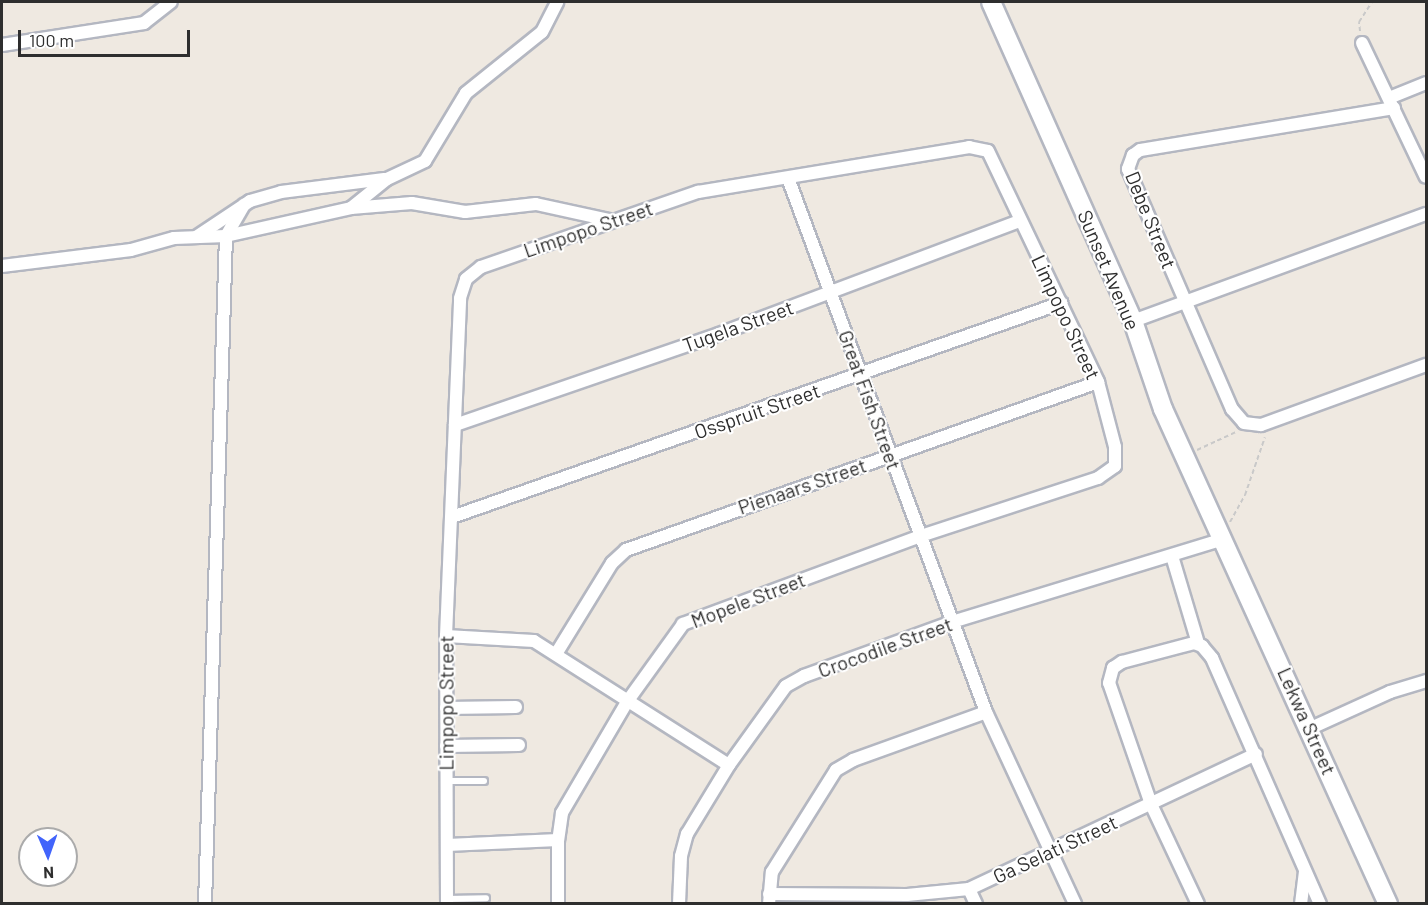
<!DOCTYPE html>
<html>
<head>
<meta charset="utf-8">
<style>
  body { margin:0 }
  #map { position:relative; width:1428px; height:905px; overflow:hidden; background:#efe9e1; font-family:Barlow,sans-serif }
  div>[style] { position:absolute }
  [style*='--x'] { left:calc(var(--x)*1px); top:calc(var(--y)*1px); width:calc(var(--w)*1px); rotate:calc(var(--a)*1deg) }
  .path>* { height:2px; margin-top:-1px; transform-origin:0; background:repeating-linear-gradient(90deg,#c9c9c9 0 4.5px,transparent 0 7.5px) }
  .roads { filter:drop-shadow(2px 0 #b4b7c1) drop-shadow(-2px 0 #b4b7c1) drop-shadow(0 2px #b4b7c1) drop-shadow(0 -2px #b4b7c1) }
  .lane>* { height:6px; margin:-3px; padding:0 3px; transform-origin:3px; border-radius:3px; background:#fff }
  .street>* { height:12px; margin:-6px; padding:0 6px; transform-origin:6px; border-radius:6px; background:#fff }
  .secondary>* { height:18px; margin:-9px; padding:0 9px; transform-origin:9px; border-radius:9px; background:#fff }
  span { translate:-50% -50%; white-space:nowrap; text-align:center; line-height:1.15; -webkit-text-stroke:4.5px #fff; paint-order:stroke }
  .street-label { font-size:20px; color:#2e2e2e }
  .frame { position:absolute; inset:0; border:3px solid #2e2e2e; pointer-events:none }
  .north { position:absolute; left:18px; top:827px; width:60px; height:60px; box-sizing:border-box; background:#fff; border:2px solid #ababab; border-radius:50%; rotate:178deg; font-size:16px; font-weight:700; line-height:24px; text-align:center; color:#2e2e2e }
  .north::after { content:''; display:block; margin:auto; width:21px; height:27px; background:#4264fb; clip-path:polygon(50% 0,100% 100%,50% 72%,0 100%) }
  .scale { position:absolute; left:18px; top:30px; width:172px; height:27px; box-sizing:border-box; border:3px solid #2e2e2e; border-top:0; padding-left:8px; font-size:18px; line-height:21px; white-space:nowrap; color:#2e2e2e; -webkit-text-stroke:4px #fff; paint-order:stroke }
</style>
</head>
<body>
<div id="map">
  <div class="path">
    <i style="--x:1360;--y:31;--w:9;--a:-96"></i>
    <i style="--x:1359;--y:22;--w:24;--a:-57"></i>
    <i style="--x:1197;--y:450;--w:45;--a:-24.9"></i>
    <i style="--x:1230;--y:522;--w:31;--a:-61"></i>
    <i style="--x:1245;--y:495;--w:61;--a:-71"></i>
  </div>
  <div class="roads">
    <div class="lane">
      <i style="--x:446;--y:781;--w:38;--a:0"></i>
      <i style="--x:447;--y:899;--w:39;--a:-1"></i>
    </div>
    <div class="street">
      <i style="--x:1362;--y:43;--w:148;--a:64.5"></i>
      <i style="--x:2;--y:45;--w:144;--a:-8.8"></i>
      <i style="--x:144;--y:23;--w:34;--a:-38"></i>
      <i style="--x:1389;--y:98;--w:40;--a:-22"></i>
      <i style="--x:1394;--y:108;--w:257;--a:170.6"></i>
      <i style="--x:1140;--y:150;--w:9;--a:144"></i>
      <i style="--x:1133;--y:155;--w:15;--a:110"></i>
      <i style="--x:1128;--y:169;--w:262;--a:66.6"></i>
      <i style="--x:1232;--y:409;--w:18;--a:49"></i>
      <i style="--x:1244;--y:423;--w:17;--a:7"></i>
      <i style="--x:1261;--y:425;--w:176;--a:-20"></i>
      <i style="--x:788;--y:178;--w:570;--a:69.66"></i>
      <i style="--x:986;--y:712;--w:212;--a:65.1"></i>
      <i style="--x:351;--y:208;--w:61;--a:-4.7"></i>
      <i style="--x:412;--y:203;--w:54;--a:9.6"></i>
      <i style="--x:465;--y:212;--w:71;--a:-6.4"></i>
      <i style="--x:536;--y:204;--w:79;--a:12.4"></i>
      <i style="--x:196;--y:237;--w:65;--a:-33.7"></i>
      <i style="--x:250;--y:201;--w:32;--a:-16"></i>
      <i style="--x:281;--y:192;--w:104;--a:-7.2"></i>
      <i style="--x:2;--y:266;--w:130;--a:-7.1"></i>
      <i style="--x:131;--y:250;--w:45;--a:-15.6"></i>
      <i style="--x:174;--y:238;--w:52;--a:-2.2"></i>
      <i style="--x:226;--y:236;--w:128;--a:-12.6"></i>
      <i style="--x:351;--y:208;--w:46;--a:-38.9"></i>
      <i style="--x:387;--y:179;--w:42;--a:-25.3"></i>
      <i style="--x:425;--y:161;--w:79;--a:-58.9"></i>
      <i style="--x:466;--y:93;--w:97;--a:-38.8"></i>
      <i style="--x:542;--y:32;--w:34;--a:-63"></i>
      <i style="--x:1133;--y:321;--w:312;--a:-20.1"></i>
      <i style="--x:455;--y:425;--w:279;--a:-19"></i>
      <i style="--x:719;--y:334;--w:321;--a:-20.6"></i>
      <i style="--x:452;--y:517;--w:646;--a:-19.36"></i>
      <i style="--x:1172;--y:556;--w:91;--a:73.4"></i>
      <i style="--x:446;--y:636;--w:88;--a:3.3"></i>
      <i style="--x:534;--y:641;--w:231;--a:32.5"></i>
      <i style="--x:556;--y:654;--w:107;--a:-58.4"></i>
      <i style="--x:612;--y:563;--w:19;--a:-43"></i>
      <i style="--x:626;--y:550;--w:501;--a:-19.59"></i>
      <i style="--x:446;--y:708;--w:70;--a:-0.8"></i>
      <i style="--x:1311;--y:728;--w:87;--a:-24.5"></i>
      <i style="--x:1390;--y:692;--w:38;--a:-17"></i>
      <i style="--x:446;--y:746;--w:73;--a:-0.8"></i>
      <i style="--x:447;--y:845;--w:111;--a:-2.6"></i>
      <i style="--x:969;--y:889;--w:17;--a:65"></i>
      <i style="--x:769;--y:894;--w:138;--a:0.4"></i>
      <i style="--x:907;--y:895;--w:62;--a:-5.5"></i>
      <i style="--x:969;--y:889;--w:317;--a:-25.2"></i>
      <i style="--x:205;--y:904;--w:668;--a:-88.2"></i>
      <i style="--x:226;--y:236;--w:36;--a:-60"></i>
      <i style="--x:447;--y:904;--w:268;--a:-90.2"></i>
      <i style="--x:446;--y:636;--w:338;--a:-87.6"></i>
      <i style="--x:460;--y:298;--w:20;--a:-72"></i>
      <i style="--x:466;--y:279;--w:19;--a:-39"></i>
      <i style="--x:481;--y:267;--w:230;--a:-19.1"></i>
      <i style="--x:698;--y:192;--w:275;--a:-9.4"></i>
      <i style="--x:969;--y:147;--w:19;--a:12"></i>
      <i style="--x:988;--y:151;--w:256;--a:64.5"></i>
      <i style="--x:1098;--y:382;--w:67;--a:75.3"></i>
      <i style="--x:1115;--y:447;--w:19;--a:90"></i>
      <i style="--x:1115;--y:466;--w:21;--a:145"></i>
      <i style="--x:1098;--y:478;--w:189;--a:161.9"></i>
      <i style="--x:918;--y:537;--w:251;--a:159.7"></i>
      <i style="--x:683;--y:624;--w:96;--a:125.7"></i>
      <i style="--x:627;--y:702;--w:129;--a:120.4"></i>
      <i style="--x:562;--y:813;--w:27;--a:98"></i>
      <i style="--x:558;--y:840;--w:64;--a:90"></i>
      <i style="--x:679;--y:904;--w:48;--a:-87.6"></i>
      <i style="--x:681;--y:856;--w:23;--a:-75"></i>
      <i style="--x:687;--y:834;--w:81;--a:-58.7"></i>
      <i style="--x:729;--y:765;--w:97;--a:-54.2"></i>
      <i style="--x:786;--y:686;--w:21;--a:-29"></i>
      <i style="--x:804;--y:676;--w:158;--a:-20"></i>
      <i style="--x:952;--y:622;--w:284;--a:-17"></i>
      <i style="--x:769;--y:904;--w:32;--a:-85"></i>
      <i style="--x:772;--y:872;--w:120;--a:-57.9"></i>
      <i style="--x:836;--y:770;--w:20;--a:-30"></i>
      <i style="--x:853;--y:760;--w:141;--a:-19.8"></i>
      <i style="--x:1198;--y:904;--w:110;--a:-115.2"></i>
      <i style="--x:1151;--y:804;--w:128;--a:-109.1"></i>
      <i style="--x:1109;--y:683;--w:16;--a:-75"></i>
      <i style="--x:1113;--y:668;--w:11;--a:-34"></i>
      <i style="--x:1122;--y:662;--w:74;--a:-14.8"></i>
      <i style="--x:1194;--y:643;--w:9;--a:21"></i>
      <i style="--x:1202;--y:646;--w:16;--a:50"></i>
      <i style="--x:1212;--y:658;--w:269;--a:66.3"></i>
      <i style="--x:1301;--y:904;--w:32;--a:-83"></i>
    </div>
    <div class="secondary">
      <i style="--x:991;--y:2;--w:349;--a:66"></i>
      <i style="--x:1133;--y:321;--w:93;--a:71.2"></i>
      <i style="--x:1163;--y:409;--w:544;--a:65.56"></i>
    </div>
  </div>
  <div class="street-label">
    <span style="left:1151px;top:220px;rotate:68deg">Debe Street</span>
    <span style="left:588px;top:229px;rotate:-19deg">Limpopo Street</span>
    <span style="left:1109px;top:270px;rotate:67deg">Sunset Avenue</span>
    <span style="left:1066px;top:317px;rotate:65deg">Limpopo Street</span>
    <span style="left:738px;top:326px;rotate:-20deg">Tugela Street</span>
    <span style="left:870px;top:400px;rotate:70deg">Great Fish Street</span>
    <span style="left:757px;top:411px;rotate:-19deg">Osspruit Street</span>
    <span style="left:802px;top:486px;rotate:-19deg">Pienaars Street</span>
    <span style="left:748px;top:600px;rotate:-21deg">Mopele Street</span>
    <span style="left:885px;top:647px;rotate:-20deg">Crocodile Street</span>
    <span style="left:446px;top:703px;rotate:-90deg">Limpopo Street</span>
    <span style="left:1307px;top:721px;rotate:66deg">Lekwa Street</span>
    <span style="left:1055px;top:849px;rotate:-25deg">Ga Selati Street</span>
  </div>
  <div class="frame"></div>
  <div class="north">N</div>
  <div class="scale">100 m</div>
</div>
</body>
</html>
